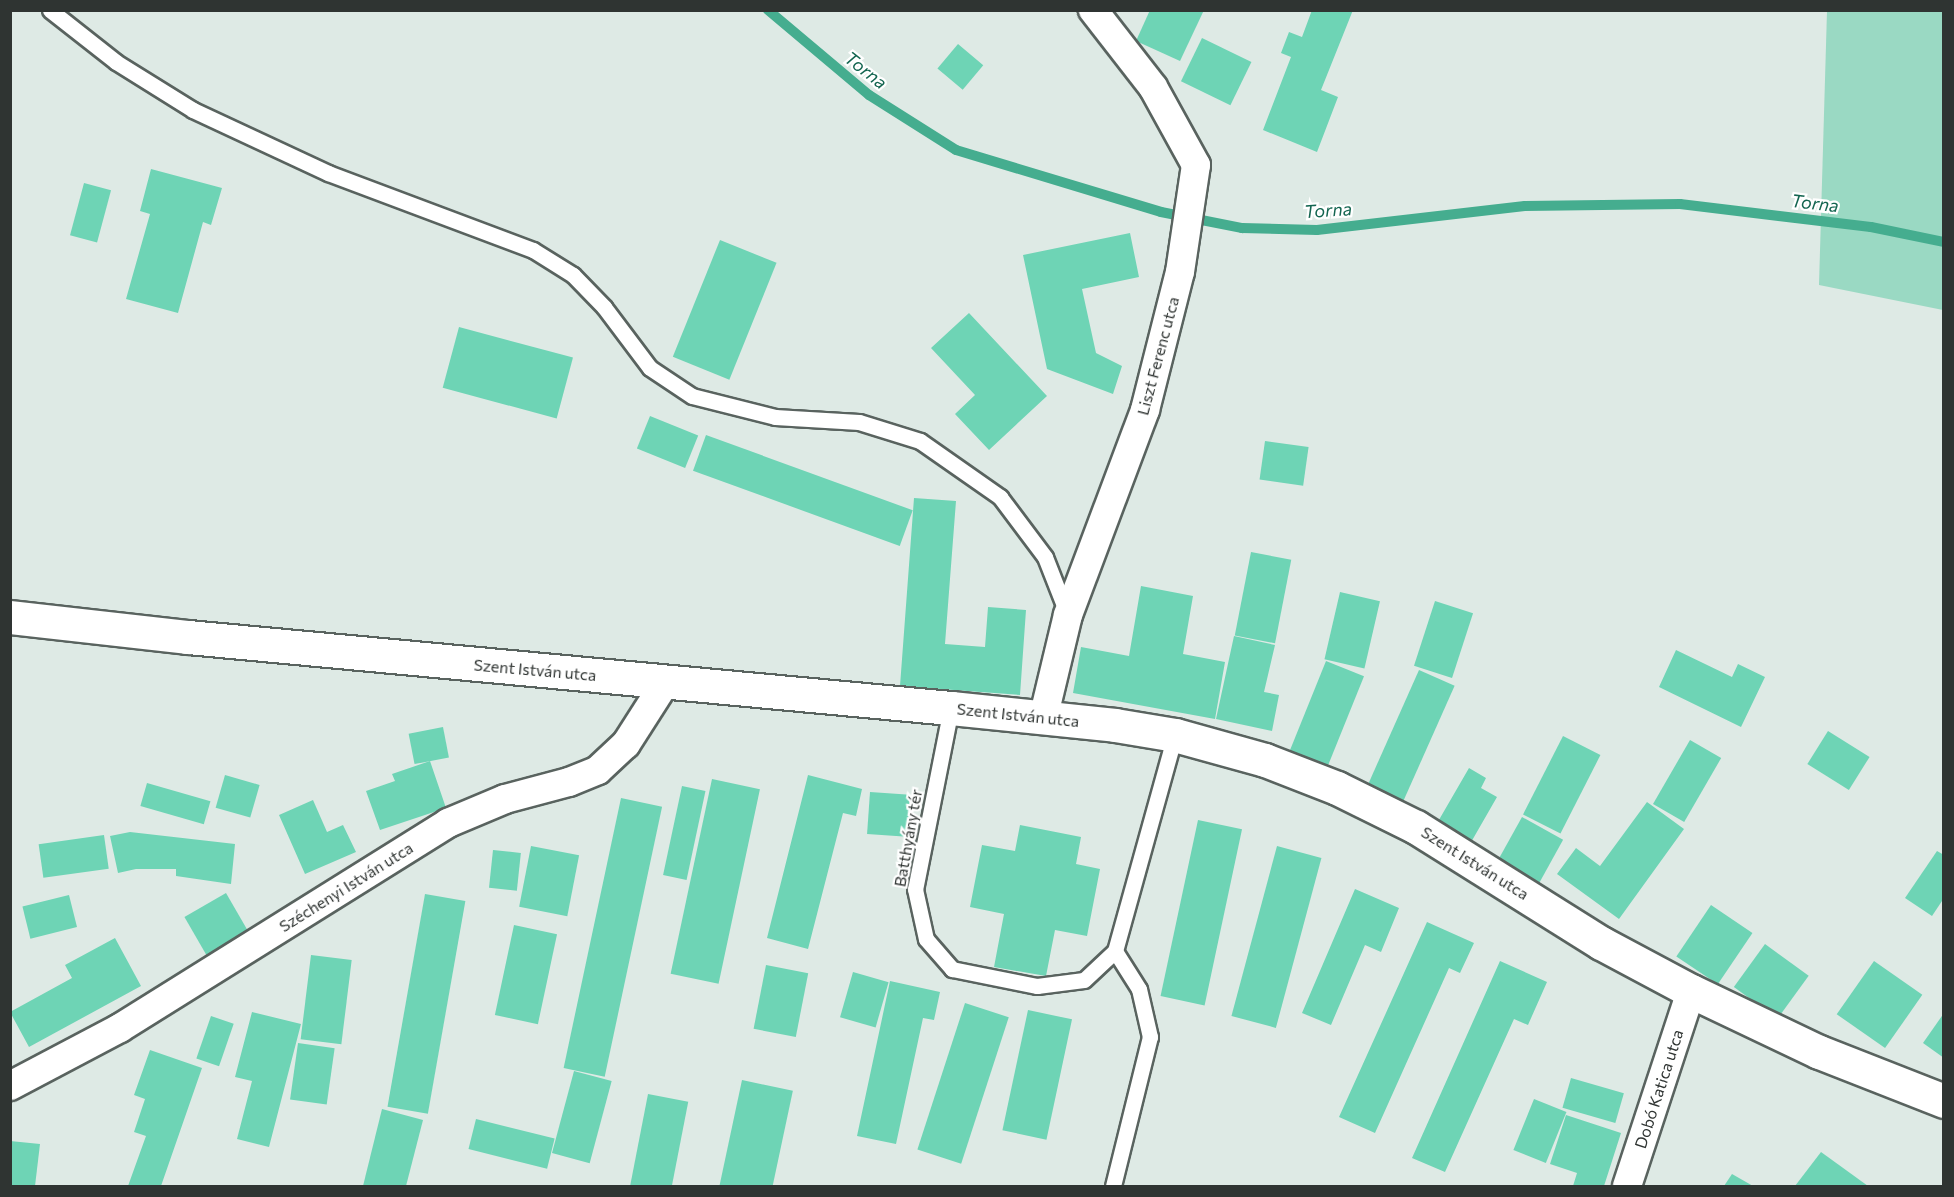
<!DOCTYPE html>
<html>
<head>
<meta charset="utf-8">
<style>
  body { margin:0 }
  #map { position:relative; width:1954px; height:1197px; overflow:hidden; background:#deeae5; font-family:Commissioner,sans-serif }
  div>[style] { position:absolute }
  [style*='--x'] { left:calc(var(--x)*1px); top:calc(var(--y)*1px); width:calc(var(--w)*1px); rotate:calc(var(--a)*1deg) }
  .green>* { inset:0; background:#9ad9c3 }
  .stream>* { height:10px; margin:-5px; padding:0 5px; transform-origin:5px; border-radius:5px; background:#45ad8f }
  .building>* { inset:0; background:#6ed4b5; transform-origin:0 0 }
  .roads { filter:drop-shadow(2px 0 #59635f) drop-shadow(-2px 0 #59635f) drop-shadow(0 2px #59635f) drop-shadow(0 -2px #59635f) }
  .service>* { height:15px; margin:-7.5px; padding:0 7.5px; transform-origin:7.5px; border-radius:7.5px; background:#fff }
  .minor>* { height:28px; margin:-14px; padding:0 14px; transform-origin:14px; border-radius:14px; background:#fff }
  .secondary>* { height:33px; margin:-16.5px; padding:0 16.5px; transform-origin:16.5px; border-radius:16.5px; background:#fff }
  span { translate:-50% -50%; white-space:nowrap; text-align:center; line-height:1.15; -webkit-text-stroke:4.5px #fff; paint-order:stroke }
  .street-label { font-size:16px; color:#2f3432 }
  .water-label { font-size:18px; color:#136550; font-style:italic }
  .frame { position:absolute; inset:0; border:12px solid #2f3432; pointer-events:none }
</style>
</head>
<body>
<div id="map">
  <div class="green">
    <i style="clip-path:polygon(1827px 11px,1943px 11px,1943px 310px,1819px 285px)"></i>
  </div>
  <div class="stream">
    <i style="--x:768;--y:10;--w:132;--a:40.1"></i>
    <i style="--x:869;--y:95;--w:103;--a:32.3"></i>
    <i style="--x:956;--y:150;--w:214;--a:16.8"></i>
    <i style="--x:1161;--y:212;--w:83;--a:11.2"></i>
    <i style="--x:1242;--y:228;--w:75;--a:1.5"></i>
    <i style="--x:1317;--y:230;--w:209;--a:-6.6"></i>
    <i style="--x:1525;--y:206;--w:155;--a:-0.7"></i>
    <i style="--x:1680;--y:204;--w:192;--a:6.9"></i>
    <i style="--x:1871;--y:227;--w:75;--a:11.6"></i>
  </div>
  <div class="building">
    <i style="clip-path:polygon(1150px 10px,1204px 10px,1180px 61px,1136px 41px)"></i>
    <i style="clip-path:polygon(1312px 10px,1353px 10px,1321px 90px,1338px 97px,1317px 152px,1263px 130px,1291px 57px,1281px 53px,1289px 32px,1302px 37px)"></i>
    <i style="left:1202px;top:38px;width:55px;height:48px;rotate:26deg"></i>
    <i style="left:958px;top:44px;width:33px;height:32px;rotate:40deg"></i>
    <i style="clip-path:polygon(151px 169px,222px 188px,211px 225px,203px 222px,178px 313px,126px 299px,150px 214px,140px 211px)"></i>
    <i style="left:84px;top:183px;width:28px;height:54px;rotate:15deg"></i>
    <i style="clip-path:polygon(1130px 233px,1139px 277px,1082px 289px,1096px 353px,1122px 366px,1113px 394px,1047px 369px,1023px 255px)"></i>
    <i style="left:720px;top:240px;width:61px;height:126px;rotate:22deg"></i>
    <i style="clip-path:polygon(969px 313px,1047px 396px,989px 450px,955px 414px,975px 395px,931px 348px)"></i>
    <i style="left:459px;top:327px;width:118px;height:63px;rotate:15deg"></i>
    <i style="left:650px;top:416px;width:52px;height:35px;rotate:22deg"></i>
    <i style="left:706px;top:435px;width:220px;height:38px;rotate:20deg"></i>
    <i style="left:1265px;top:441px;width:44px;height:39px;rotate:8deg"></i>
    <i style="clip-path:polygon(914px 498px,956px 501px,945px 644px,985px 647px,988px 607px,1026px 610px,1020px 695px,900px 686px)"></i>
    <i style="left:1251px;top:552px;width:41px;height:85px;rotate:11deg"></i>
    <i style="clip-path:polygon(1141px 586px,1193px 596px,1183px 654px,1225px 662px,1215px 719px,1073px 693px,1081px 647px,1129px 656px)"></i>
    <i style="left:1340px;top:592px;width:41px;height:69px;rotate:13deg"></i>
    <i style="left:1435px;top:601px;width:40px;height:68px;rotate:18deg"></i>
    <i style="clip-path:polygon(1234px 636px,1275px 645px,1264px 692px,1279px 695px,1272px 731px,1216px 719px)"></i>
    <i style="clip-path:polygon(1676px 650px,1732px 677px,1738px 664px,1765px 677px,1741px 727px,1659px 687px)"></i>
    <i style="left:1326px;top:661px;width:41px;height:97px;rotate:22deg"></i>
    <i style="left:1419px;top:670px;width:39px;height:131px;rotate:24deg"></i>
    <i style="left:443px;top:727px;width:31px;height:35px;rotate:79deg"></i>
    <i style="left:1828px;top:731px;width:49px;height:39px;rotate:32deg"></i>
    <i style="left:1563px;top:736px;width:42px;height:88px;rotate:27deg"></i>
    <i style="left:1690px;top:740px;width:36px;height:74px;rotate:30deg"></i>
    <i style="clip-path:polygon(430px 761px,446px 808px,380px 830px,366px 791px,395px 781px,392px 774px)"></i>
    <i style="clip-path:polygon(1469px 768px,1486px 778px,1481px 788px,1497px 797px,1470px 844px,1436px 825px)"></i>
    <i style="left:225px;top:775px;width:36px;height:34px;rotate:16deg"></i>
    <i style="clip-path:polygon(808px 775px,862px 789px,856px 816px,843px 813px,808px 949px,767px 938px)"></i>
    <i style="left:712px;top:779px;width:49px;height:199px;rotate:12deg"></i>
    <i style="left:147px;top:783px;width:66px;height:24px;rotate:16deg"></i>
    <i style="left:682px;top:786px;width:24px;height:91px;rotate:12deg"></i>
    <i style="left:870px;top:792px;width:40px;height:42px;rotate:4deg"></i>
    <i style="left:621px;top:798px;width:42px;height:276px;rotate:12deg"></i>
    <i style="clip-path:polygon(313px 800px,327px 832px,343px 825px,356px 852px,305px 874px,279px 815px)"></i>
    <i style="clip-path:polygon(1647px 802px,1684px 829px,1619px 919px,1557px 874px,1576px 848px,1600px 866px)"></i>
    <i style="left:1522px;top:817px;width:47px;height:57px;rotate:29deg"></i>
    <i style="left:1198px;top:820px;width:45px;height:180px;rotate:12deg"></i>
    <i style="clip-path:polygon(1020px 825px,1081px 837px,1076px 864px,1100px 869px,1087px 936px,1055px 930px,1046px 976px,994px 967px,1004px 914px,970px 907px,982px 845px,1015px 851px)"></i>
    <i style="clip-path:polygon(130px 832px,235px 844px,231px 884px,176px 876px,176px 869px,136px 869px,118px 873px,110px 836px)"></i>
    <i style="left:104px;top:835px;width:34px;height:66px;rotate:82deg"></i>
    <i style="left:531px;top:846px;width:49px;height:62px;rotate:11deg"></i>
    <i style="left:1277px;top:846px;width:46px;height:176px;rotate:15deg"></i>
    <i style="left:493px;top:850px;width:28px;height:38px;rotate:6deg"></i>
    <i style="clip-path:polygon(1937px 851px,1944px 855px,1944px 898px,1932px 916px,1905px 898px)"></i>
    <i style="clip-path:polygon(1355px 889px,1399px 908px,1381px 952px,1365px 945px,1331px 1025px,1302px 1013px)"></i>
    <i style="left:226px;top:893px;width:50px;height:48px;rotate:60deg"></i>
    <i style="left:425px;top:894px;width:41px;height:216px;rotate:10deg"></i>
    <i style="left:69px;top:895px;width:33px;height:48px;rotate:76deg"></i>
    <i style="left:1711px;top:905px;width:50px;height:62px;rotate:34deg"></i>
    <i style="clip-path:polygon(1427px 922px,1474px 943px,1460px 973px,1449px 968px,1375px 1133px,1339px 1117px)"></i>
    <i style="left:514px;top:925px;width:44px;height:92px;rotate:12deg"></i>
    <i style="clip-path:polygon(115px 938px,141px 986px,29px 1047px,10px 1012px,72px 978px,65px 965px)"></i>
    <i style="left:1765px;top:944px;width:54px;height:53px;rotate:36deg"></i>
    <i style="left:311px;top:955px;width:41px;height:85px;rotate:7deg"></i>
    <i style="clip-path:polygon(1500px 961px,1547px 982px,1528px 1025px,1514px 1019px,1445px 1172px,1412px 1158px)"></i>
    <i style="left:1874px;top:961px;width:59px;height:65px;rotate:35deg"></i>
    <i style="left:766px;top:965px;width:43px;height:65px;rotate:11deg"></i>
    <i style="left:853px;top:972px;width:37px;height:47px;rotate:16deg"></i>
    <i style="clip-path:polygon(890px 981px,940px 992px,934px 1020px,923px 1018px,896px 1144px,857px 1136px)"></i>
    <i style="left:965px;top:1003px;width:46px;height:154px;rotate:18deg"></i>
    <i style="left:1028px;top:1010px;width:45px;height:123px;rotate:12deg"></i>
    <i style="clip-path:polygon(252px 1012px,301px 1024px,269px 1147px,237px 1139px,252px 1081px,235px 1077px)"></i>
    <i style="clip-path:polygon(1944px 1013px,1944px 1058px,1923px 1043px)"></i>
    <i style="left:211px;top:1016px;width:24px;height:45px;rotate:19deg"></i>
    <i style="left:298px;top:1043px;width:37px;height:57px;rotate:8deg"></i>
    <i style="clip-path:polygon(150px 1050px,202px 1068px,161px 1186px,128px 1186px,146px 1136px,134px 1132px,145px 1099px,134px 1095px)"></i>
    <i style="left:574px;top:1071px;width:39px;height:85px;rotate:15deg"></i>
    <i style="left:1571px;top:1078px;width:55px;height:31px;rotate:16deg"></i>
    <i style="left:742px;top:1080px;width:52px;height:109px;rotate:12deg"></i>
    <i style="left:648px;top:1094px;width:41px;height:93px;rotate:11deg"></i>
    <i style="left:1534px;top:1099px;width:35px;height:55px;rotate:22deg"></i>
    <i style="clip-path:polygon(382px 1109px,423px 1120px,406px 1186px,363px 1186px)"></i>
    <i style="clip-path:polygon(1566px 1115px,1621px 1133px,1604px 1186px,1573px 1186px,1577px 1173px,1550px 1164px)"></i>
    <i style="left:476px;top:1119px;width:81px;height:31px;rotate:14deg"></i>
    <i style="clip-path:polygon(10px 1141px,40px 1144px,35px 1186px,10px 1186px)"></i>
    <i style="clip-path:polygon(1821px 1152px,1868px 1186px,1795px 1186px)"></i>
    <i style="clip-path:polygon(1732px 1174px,1753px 1186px,1724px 1186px)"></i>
  </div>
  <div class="roads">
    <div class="service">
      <i style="--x:50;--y:10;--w:84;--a:38.2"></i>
      <i style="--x:116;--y:62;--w:91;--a:31.9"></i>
      <i style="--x:193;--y:110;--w:149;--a:25"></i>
      <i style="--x:328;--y:173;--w:219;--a:20.6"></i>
      <i style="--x:533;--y:250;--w:47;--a:32"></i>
      <i style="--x:573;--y:275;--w:45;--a:45.9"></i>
      <i style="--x:604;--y:307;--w:76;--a:53"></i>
      <i style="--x:650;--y:368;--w:50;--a:33.7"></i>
      <i style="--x:692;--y:396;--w:86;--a:14.2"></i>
      <i style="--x:775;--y:417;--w:84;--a:3.4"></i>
      <i style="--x:859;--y:422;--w:64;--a:17.3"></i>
      <i style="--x:920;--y:441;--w:98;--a:35"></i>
      <i style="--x:1000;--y:497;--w:75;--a:53.1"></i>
      <i style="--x:1045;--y:557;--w:60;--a:68.6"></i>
      <i style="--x:951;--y:708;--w:185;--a:101.2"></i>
      <i style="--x:915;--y:889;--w:51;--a:77.6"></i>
      <i style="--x:926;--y:939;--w:40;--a:49"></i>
      <i style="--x:952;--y:969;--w:87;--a:11.3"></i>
      <i style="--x:1037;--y:986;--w:47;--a:-7.3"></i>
      <i style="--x:1084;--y:980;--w:42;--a:-43.1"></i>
      <i style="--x:1115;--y:951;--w:224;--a:-74.5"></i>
      <i style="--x:1113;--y:1186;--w:154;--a:-76.1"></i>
      <i style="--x:1150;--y:1037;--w:49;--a:-102.9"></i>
      <i style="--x:1139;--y:989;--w:45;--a:-122.3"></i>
    </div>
    <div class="minor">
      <i style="--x:1043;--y:719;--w:107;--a:-76.5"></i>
      <i style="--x:1068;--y:615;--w:219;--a:-69.4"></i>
      <i style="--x:1145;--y:410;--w:142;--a:-75.8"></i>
      <i style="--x:1180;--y:272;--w:108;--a:-81.5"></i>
      <i style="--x:1196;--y:165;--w:89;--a:-118.9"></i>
      <i style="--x:1153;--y:87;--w:98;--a:-127.9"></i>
      <i style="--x:10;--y:1086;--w:124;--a:-27.8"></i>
      <i style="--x:120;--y:1028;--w:387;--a:-32"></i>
      <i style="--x:448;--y:823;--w:62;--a:-22.8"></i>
      <i style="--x:505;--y:799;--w:66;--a:-14.9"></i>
      <i style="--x:569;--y:782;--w:31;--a:-22"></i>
      <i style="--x:598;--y:770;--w:38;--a:-43"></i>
      <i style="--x:626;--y:744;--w:72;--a:-57.4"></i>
      <i style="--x:1627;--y:1186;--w:205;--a:-71.8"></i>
    </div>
    <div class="secondary">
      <i style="--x:10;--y:617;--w:179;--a:6.4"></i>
      <i style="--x:188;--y:637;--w:766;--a:5.32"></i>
      <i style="--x:951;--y:708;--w:165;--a:5.9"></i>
      <i style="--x:1115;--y:725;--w:61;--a:9.5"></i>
      <i style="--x:1175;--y:735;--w:93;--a:15.5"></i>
      <i style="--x:1265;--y:760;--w:77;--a:21.3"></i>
      <i style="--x:1337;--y:788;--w:88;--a:26.3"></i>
      <i style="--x:1416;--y:827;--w:218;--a:32.1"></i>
      <i style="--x:1601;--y:943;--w:102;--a:28.1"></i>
      <i style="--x:1691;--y:991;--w:142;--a:25.5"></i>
      <i style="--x:1819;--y:1052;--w:134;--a:21.4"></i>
    </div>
  </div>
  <div class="street-label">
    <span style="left:1158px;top:356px;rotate:-75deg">Liszt Ferenc utca</span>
    <span style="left:535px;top:670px;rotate:5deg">Szent István utca</span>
    <span style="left:1018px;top:715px;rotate:6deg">Szent István utca</span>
    <span style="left:908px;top:838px;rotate:-80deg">Batthyány tér</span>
    <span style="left:1475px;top:863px;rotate:32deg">Szent István utca</span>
    <span style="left:346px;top:887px;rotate:-32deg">Széchenyi István utca</span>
    <span style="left:1659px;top:1089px;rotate:-72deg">Dobó Katica utca</span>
  </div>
  <div class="water-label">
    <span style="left:866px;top:70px;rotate:38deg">Torna</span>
    <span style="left:1815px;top:203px;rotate:7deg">Torna</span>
    <span style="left:1328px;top:210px;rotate:-4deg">Torna</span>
  </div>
  <div class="frame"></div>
</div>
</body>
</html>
